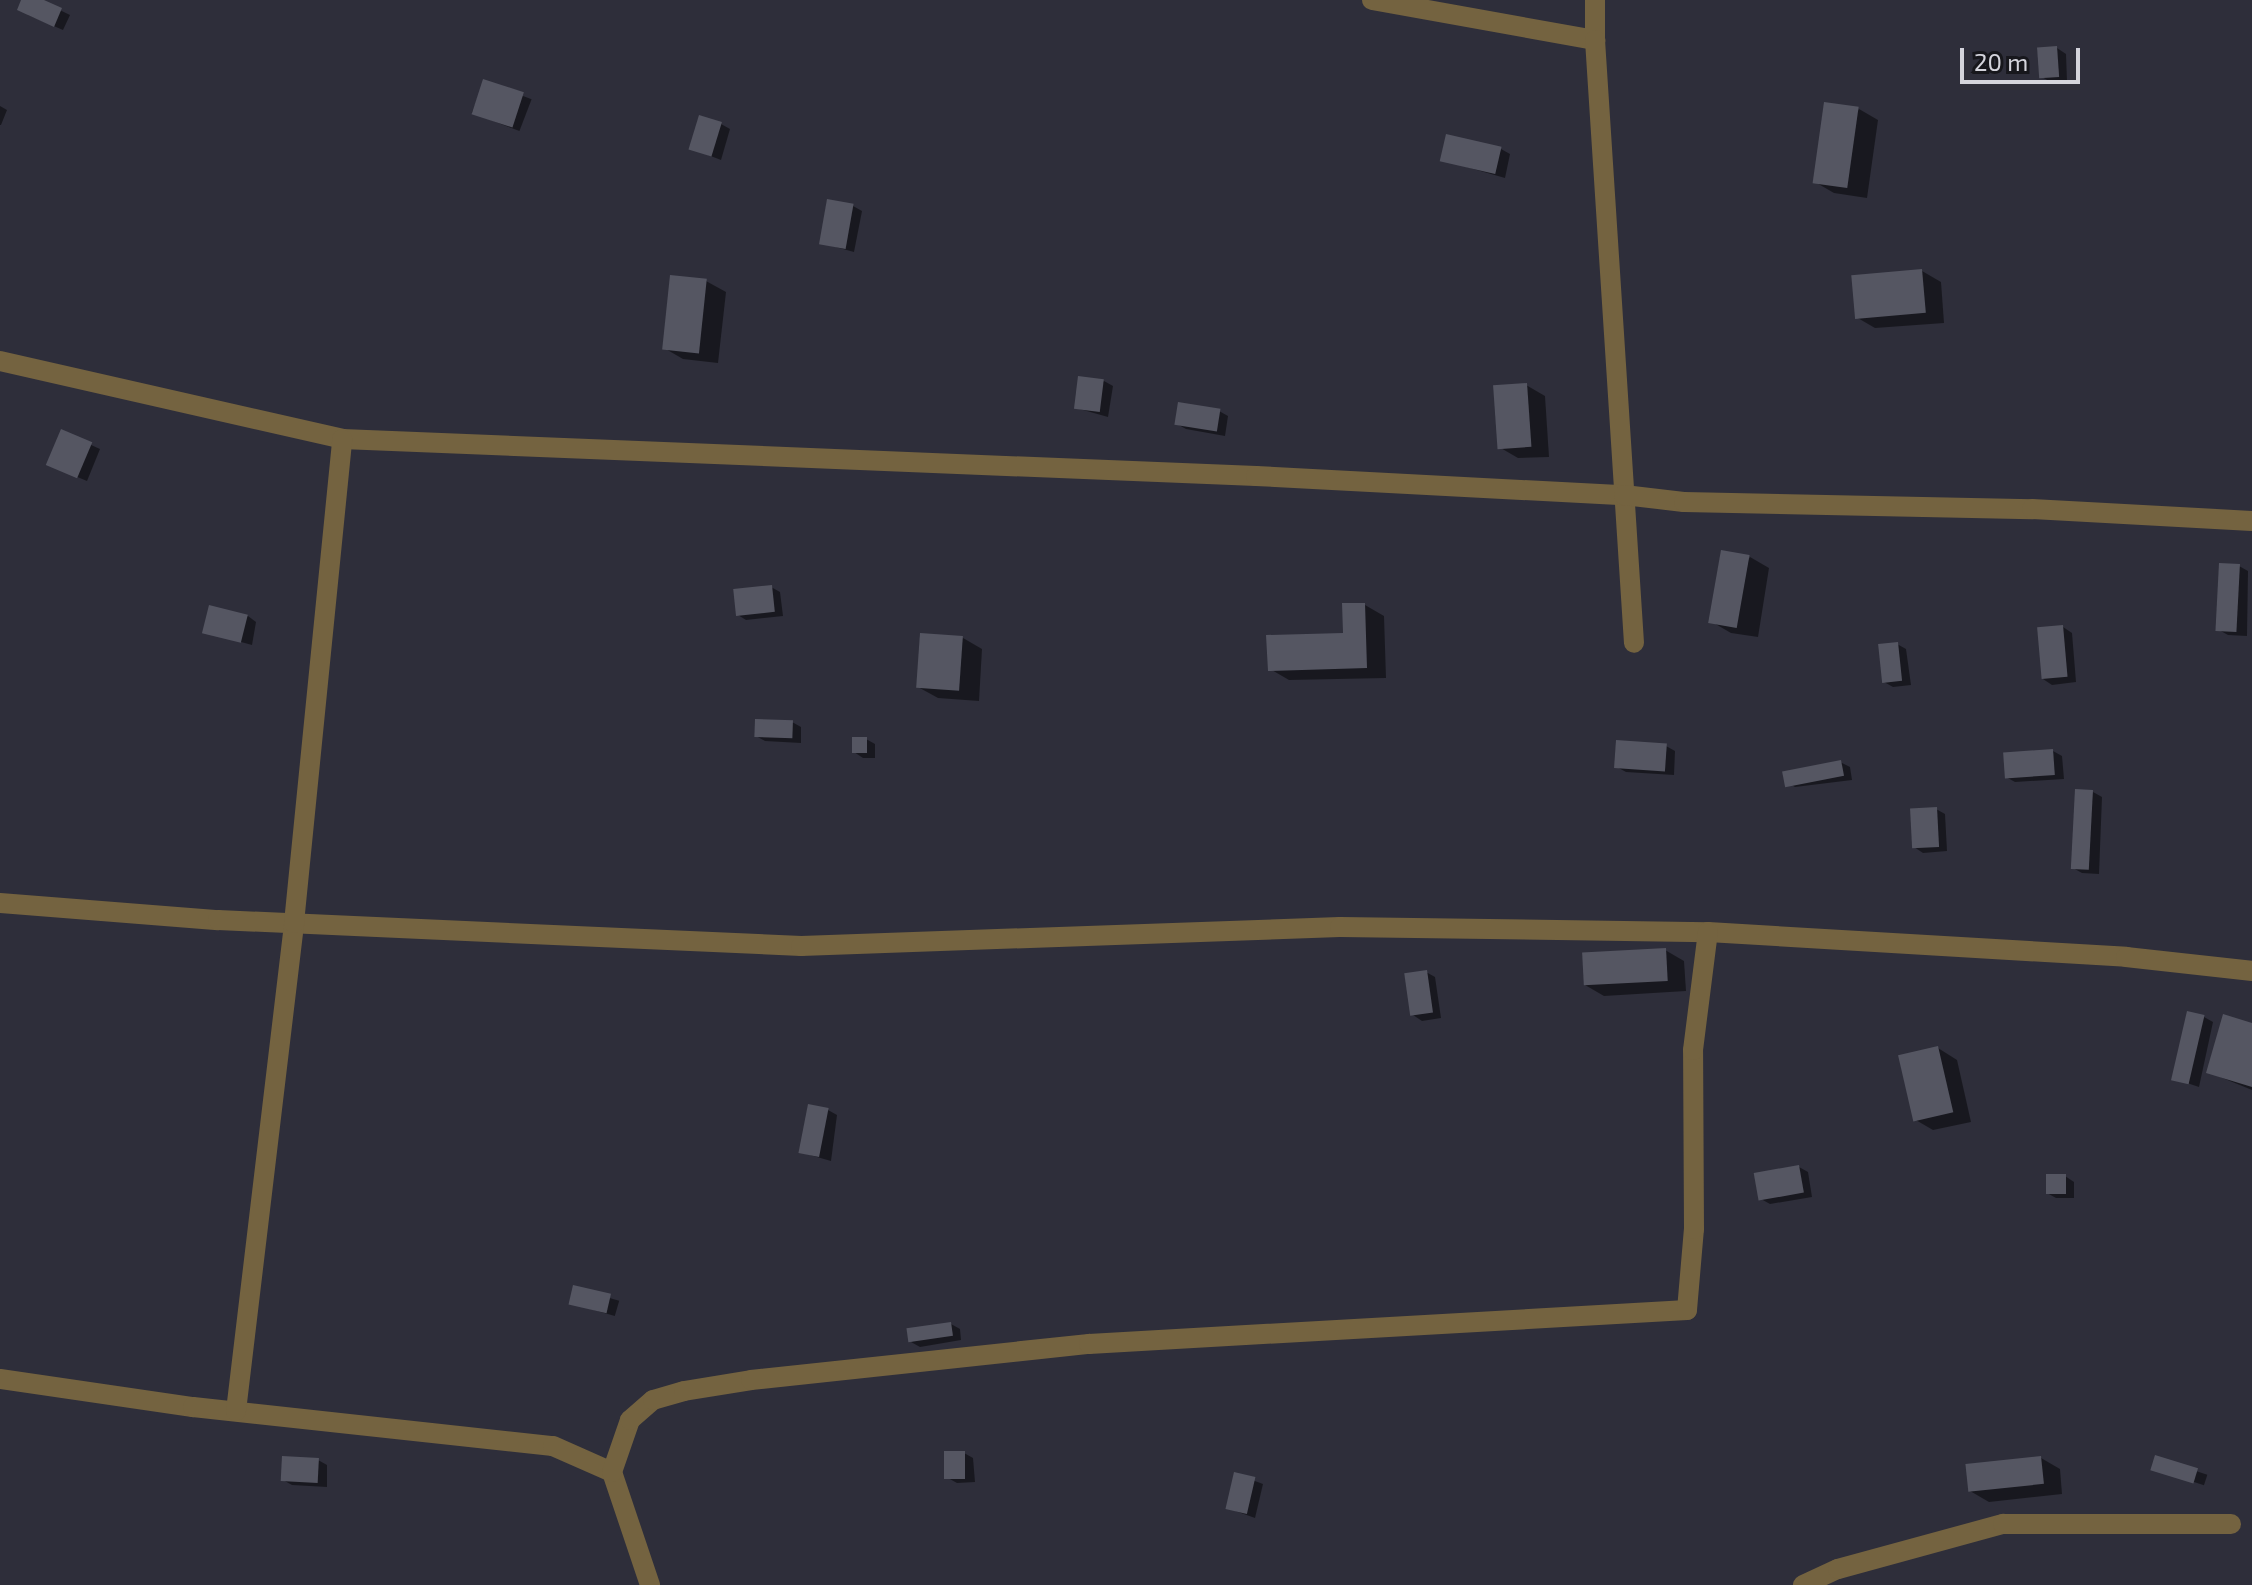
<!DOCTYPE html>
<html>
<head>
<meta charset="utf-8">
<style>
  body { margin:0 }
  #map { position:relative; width:2252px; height:1585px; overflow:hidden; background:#2e2e3a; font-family:"Exo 2",sans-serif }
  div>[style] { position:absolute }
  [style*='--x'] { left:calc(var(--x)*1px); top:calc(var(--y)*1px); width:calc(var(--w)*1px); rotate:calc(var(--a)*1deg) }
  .shadow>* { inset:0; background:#0007; transform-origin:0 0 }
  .building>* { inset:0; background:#555662; transform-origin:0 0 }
  .street>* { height:20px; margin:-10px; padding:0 10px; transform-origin:10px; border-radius:10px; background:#746340 }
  span { translate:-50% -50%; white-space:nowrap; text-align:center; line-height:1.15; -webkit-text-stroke:6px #17171c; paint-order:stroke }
  .scale { position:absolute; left:1960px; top:48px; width:120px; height:36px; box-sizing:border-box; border:4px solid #d4d4dc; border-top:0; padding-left:10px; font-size:24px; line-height:28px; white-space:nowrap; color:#d4d4dc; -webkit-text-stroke:6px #17171c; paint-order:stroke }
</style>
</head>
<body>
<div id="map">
  <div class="shadow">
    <i style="clip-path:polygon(24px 0,39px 0,70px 15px,63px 30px,28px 15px)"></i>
    <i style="clip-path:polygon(2057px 48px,2066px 54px,2067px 81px,2049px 81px,2040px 76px)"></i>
    <i style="left:484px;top:81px;width:51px;height:34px;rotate:21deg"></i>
    <i style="clip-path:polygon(0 106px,7px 110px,1px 125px,0 125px)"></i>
    <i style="clip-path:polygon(1859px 109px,1878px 120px,1867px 198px,1834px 193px,1815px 182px)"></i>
    <i style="clip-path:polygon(721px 124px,730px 129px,721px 160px,690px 148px)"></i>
    <i style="clip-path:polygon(1501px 149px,1510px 154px,1505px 178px,1442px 160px)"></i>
    <i style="clip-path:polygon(853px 206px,862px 211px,854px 252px,821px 243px)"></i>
    <i style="clip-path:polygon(1922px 271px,1941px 282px,1944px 323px,1875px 328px,1856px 317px)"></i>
    <i style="clip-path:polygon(706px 281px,726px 292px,718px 363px,683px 359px,664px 348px)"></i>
    <i style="clip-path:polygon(1104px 381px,1113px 386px,1108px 417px,1076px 408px)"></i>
    <i style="clip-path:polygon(1526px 385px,1545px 396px,1549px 457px,1518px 458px,1499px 447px)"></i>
    <i style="clip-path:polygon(1219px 411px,1228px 416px,1225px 436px,1186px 429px,1177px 424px)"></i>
    <i style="clip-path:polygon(62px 432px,100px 449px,87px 481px,58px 469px)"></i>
    <i style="clip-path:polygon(1750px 557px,1769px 568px,1758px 637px,1731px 633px,1712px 622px)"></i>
    <i style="clip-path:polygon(2239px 566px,2248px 571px,2247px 636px,2228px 635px,2219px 630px)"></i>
    <i style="clip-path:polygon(771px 587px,780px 592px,783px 616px,746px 620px,738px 615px)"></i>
    <i style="clip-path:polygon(1365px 605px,1384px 616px,1386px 678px,1289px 680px,1270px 669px,1345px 635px)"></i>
    <i style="clip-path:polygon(248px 616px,256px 622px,252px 645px,205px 632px)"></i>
    <i style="clip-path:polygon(2063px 627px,2072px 633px,2076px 682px,2052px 685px,2043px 679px)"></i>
    <i style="clip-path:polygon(963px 638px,982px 649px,979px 701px,938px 698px,918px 687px)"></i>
    <i style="clip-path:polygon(1897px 644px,1906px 649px,1911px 685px,1893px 687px,1884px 682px)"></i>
    <i style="clip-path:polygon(792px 722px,801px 727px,801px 743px,765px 741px,756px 736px)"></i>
    <i style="clip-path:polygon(866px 739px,875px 744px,875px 758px,863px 758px,854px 752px)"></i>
    <i style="clip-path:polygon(1666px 746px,1675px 751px,1674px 775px,1626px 772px,1617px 767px)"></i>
    <i style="clip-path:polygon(2053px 751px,2062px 756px,2064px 779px,2015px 782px,2006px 777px)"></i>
    <i style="clip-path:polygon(1840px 762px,1850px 767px,1852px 780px,1795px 787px,1786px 782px)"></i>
    <i style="clip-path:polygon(2093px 792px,2102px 797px,2099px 874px,2082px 873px,2073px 868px)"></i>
    <i style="clip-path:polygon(1936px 809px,1945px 814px,1947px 851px,1923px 853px,1914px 847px)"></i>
    <i style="clip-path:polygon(1665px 950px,1684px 961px,1686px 991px,1604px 996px,1585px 985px)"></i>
    <i style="clip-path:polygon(1426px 972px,1435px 977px,1441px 1018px,1422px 1021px,1413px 1015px)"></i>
    <i style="clip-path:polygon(2204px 1017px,2213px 1022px,2199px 1087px,2175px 1079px)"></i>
    <i style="clip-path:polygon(2252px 1025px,2252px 1090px,2208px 1072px)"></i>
    <i style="clip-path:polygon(1938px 1048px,1957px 1060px,1971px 1122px,1933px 1130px,1914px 1119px)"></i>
    <i style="clip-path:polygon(828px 1110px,837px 1115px,831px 1161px,803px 1153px)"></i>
    <i style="clip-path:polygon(1799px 1167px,1808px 1172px,1812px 1197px,1770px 1204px,1761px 1199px)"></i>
    <i style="clip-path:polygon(2065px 1176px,2074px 1182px,2074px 1198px,2056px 1198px,2047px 1193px)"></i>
    <i style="left:575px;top:1288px;width:46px;height:16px;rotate:16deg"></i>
    <i style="clip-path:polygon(951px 1324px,960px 1329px,961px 1340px,920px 1347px,911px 1342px)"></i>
    <i style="clip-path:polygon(964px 1453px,973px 1458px,975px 1482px,957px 1483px,948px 1478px)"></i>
    <i style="clip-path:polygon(2041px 1458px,2060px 1469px,2062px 1494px,1989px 1502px,1970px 1491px)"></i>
    <i style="left:2156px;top:1458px;width:54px;height:11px;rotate:18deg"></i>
    <i style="clip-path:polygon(318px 1460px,327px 1465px,327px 1487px,292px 1485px,283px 1480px)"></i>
    <i style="clip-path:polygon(1236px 1474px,1263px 1484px,1255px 1518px,1227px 1508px)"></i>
  </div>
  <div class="building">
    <i style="clip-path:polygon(21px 0,44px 0,62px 8px,54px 27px,17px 10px)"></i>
    <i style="left:2057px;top:46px;width:31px;height:20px;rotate:86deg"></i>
    <i style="left:483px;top:79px;width:43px;height:37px;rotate:18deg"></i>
    <i style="left:1824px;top:102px;width:35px;height:82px;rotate:8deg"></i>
    <i style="left:699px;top:115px;width:24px;height:36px;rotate:17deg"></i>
    <i style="left:1446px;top:134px;width:57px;height:28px;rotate:13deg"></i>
    <i style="left:827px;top:199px;width:27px;height:46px;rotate:10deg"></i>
    <i style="left:1922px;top:269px;width:44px;height:71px;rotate:85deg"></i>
    <i style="left:670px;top:275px;width:37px;height:75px;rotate:6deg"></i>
    <i style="left:1078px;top:376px;width:26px;height:33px;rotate:7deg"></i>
    <i style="left:1527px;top:383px;width:64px;height:34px;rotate:86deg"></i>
    <i style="left:1178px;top:402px;width:43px;height:23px;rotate:9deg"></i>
    <i style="left:61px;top:429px;width:34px;height:39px;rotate:23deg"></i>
    <i style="left:1721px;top:550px;width:29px;height:74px;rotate:10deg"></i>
    <i style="left:2219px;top:563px;width:21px;height:68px;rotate:3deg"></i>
    <i style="left:772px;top:585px;width:27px;height:39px;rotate:84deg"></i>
    <i style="clip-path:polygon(1342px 603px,1365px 603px,1367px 668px,1268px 671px,1266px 635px,1343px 633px)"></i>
    <i style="left:209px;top:605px;width:40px;height:29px;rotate:14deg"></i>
    <i style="left:2063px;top:625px;width:52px;height:26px;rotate:85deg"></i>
    <i style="left:920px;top:633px;width:43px;height:55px;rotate:4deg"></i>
    <i style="left:1898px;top:642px;width:39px;height:20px;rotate:84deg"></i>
    <i style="left:755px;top:719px;width:38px;height:18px;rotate:2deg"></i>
    <i style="left:852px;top:737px;width:15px;height:16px"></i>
    <i style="left:1616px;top:740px;width:51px;height:28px;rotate:4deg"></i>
    <i style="left:2053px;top:749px;width:26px;height:50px;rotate:86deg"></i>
    <i style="left:1841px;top:760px;width:16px;height:60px;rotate:79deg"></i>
    <i style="left:2075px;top:789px;width:18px;height:80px;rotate:3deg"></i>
    <i style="left:1937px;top:807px;width:40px;height:27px;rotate:87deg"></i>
    <i style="left:1666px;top:948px;width:33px;height:84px;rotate:87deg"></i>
    <i style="left:1427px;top:970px;width:43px;height:23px;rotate:82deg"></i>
    <i style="left:2187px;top:1011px;width:18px;height:71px;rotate:13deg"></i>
    <i style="clip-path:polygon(2223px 1014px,2252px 1023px,2252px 1087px,2206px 1073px)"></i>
    <i style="left:1938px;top:1046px;width:68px;height:41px;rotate:77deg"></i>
    <i style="left:808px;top:1104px;width:21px;height:50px;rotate:11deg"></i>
    <i style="left:1799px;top:1165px;width:28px;height:46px;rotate:80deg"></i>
    <i style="left:2046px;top:1174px;width:20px;height:20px"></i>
    <i style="left:573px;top:1285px;width:39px;height:20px;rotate:13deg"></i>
    <i style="left:951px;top:1322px;width:14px;height:45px;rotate:82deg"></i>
    <i style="left:944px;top:1451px;width:21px;height:28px"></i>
    <i style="left:2155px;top:1455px;width:45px;height:16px;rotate:17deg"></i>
    <i style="left:282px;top:1456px;width:37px;height:25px;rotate:3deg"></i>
    <i style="left:2041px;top:1456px;width:28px;height:76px;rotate:84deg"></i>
    <i style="left:1234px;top:1472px;width:22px;height:38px;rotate:13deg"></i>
  </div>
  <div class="street">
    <i style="--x:1372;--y:0;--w:227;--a:10.2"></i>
    <i style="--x:1595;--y:0;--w:40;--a:90"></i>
    <i style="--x:1595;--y:40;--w:604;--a:86.3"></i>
    <i style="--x:0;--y:361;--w:351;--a:12.8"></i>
    <i style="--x:342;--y:439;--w:915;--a:2.32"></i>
    <i style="--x:1256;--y:476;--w:368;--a:3"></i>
    <i style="--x:1624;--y:495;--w:60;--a:6.7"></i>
    <i style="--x:1684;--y:502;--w:348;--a:1.2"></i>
    <i style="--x:2032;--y:509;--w:220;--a:3.1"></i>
    <i style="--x:0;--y:903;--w:219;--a:4.5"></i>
    <i style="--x:218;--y:920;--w:584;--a:2.55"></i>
    <i style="--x:801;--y:946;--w:539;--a:-2.02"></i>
    <i style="--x:1340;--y:927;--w:368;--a:0.8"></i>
    <i style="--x:1708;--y:932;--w:419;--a:3.4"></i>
    <i style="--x:2126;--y:957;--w:127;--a:6.3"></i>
    <i style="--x:0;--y:1379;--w:195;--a:8.3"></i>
    <i style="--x:193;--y:1407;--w:362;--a:6.2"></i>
    <i style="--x:553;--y:1446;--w:64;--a:23.8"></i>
    <i style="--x:236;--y:1411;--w:491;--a:-83.2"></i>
    <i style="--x:294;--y:923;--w:486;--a:-84.3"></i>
    <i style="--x:650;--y:1585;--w:119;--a:-108.6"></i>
    <i style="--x:612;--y:1472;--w:55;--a:-70.9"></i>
    <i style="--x:630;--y:1420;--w:30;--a:-41"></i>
    <i style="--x:653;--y:1400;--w:32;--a:-16"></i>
    <i style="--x:684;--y:1391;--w:68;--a:-9.3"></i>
    <i style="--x:751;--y:1380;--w:340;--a:-6.1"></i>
    <i style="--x:1089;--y:1344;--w:599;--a:-3.25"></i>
    <i style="--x:1687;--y:1310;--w:81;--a:-85.1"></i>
    <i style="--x:1694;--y:1229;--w:179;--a:-90.3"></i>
    <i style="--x:1693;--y:1050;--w:119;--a:-82.8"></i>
    <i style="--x:1803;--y:1585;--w:38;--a:-25"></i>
    <i style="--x:1838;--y:1569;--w:171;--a:-15.3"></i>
    <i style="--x:2003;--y:1524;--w:228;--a:0"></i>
  </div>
  <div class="scale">20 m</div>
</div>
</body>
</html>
